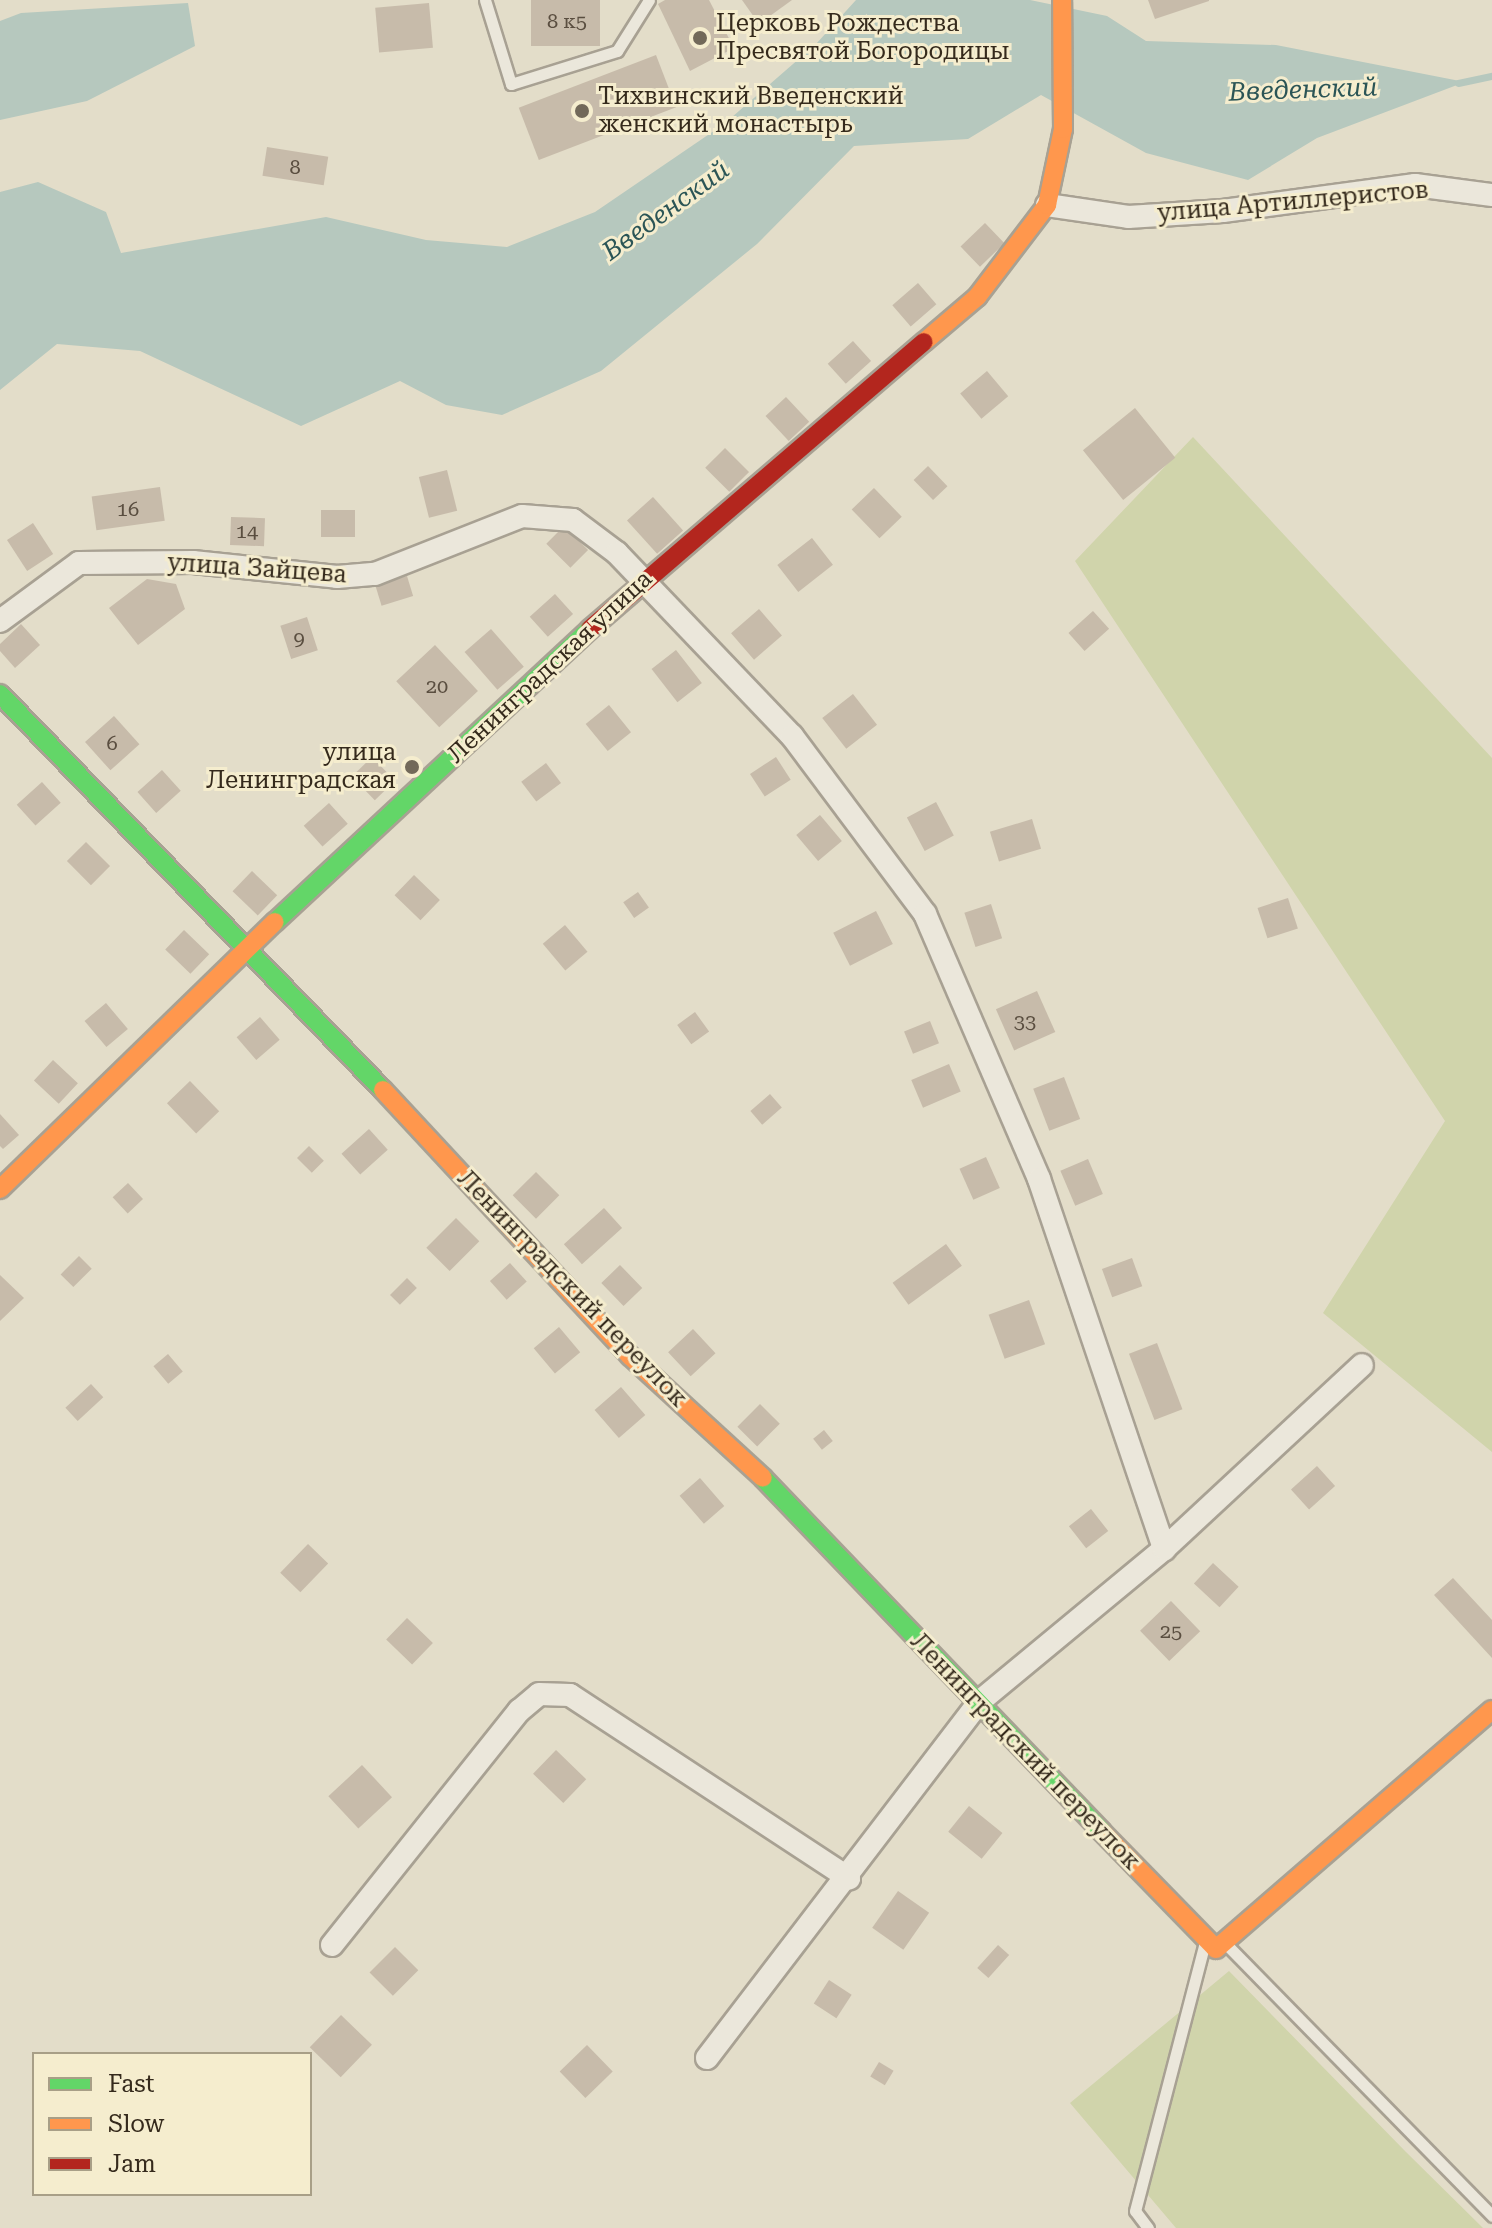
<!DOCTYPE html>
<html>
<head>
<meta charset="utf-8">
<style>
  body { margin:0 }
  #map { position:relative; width:1492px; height:2228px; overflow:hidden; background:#e3ddc9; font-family:"Roboto Serif",serif }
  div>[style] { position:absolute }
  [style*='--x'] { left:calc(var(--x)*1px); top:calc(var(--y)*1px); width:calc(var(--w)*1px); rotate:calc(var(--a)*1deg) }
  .green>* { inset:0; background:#d0d4ab }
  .water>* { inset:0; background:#b6c8be }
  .stream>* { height:7px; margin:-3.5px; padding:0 3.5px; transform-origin:3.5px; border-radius:3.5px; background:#b6c8be }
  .building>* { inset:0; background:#c7bbaa; transform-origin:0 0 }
  .roads { filter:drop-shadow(2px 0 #a8a193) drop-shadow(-2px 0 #a8a193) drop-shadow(0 2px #a8a193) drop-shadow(0 -2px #a8a193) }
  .lane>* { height:11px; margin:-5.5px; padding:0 5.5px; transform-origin:5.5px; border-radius:5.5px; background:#ebe7db }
  .street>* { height:22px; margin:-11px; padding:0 11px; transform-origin:11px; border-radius:11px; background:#ebe7db }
  .fast>* { height:18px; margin:-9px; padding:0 9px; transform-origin:9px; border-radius:9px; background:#63d668 }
  .slow>* { height:18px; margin:-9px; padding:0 9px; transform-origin:9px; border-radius:9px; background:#ff974d }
  .jam>* { height:18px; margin:-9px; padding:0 9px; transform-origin:9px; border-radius:9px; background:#b3261e }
  .dots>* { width:22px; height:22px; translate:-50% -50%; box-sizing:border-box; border:4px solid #f5edce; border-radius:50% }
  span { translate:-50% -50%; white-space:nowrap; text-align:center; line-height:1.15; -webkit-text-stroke:6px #f5edce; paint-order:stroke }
  .number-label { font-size:20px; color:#5a4e40 }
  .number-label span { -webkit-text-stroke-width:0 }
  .poi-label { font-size:24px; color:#352a1c }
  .left { translate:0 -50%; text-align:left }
  .right { translate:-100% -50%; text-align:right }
  .street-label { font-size:24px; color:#352a1c }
  .water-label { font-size:26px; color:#2b5556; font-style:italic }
  .legend { position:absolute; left:32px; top:2052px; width:280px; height:144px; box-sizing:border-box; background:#f5edce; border:2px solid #a89f87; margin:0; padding:10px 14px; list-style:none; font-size:24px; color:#352a1c }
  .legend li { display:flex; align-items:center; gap:16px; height:40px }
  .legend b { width:40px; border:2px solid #a89f87 }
</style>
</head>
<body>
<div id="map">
  <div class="green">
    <i style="clip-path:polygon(1193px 437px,1492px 758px,1492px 1452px,1323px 1313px,1445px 1121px,1075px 561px)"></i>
    <i style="clip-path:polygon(1229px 1971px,1406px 2152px,1483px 2228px,1176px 2228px,1070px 2103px)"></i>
  </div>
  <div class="water">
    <i style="clip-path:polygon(856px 0,1030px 0,1107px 16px,1146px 41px,1276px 45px,1465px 82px,1317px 138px,1248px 180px,1146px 153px,1041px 95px,968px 139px,854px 146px,757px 244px,601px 371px,502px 415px,446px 405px,400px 381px,301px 426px,140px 351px,57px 344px,0 390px,0 192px,38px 182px,106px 212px,121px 253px,326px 217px,426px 240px,507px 247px,595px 212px,724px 124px,816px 44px)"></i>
    <i style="clip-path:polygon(188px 3px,195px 46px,87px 101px,0 120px,0 21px,21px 13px)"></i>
  </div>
  <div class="stream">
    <i style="--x:1458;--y:83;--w:35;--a:-12"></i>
  </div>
  <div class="building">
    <i style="left:531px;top:0;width:69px;height:46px"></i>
    <i style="clip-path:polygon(665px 0,709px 0,734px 48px,690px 71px,658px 4px)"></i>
    <i style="clip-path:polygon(742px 0,792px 0,759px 24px)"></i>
    <i style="clip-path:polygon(1148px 0,1209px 0,1209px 1px,1155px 19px)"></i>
    <i style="left:429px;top:3px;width:45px;height:54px;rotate:85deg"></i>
    <i style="left:656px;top:55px;width:56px;height:147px;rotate:69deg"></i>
    <i style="left:267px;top:147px;width:62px;height:29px;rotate:9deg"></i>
    <i style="left:985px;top:223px;width:28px;height:34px;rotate:46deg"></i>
    <i style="left:918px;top:283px;width:28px;height:34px;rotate:49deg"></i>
    <i style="left:853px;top:341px;width:27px;height:34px;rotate:48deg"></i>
    <i style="left:987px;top:371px;width:33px;height:35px;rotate:50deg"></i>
    <i style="left:786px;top:397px;width:34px;height:28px;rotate:47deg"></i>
    <i style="left:1135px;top:408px;width:64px;height:67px;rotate:51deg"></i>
    <i style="left:725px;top:448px;width:34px;height:28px;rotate:45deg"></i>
    <i style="left:928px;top:466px;width:28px;height:20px;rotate:46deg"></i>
    <i style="left:447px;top:470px;width:42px;height:29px;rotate:76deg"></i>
    <i style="left:160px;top:487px;width:34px;height:69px;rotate:82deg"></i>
    <i style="left:874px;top:488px;width:40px;height:31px;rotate:46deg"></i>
    <i style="left:653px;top:497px;width:45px;height:35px;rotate:48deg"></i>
    <i style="left:321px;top:510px;width:34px;height:27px"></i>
    <i style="left:231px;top:517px;width:34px;height:28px;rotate:2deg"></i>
    <i style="left:33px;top:523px;width:37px;height:31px;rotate:57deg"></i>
    <i style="left:564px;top:526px;width:34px;height:25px;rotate:45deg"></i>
    <i style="left:812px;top:538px;width:34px;height:44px;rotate:52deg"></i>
    <i style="left:407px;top:576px;width:21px;height:33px;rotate:73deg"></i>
    <i style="clip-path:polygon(147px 579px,176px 584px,185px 609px,138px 645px,109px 608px)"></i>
    <i style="left:555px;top:594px;width:27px;height:34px;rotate:48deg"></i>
    <i style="left:759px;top:609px;width:35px;height:37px;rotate:49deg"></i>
    <i style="left:1093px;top:611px;width:24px;height:33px;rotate:48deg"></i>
    <i style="left:307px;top:617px;width:35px;height:28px;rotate:72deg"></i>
    <i style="clip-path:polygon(21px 624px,40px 645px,15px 668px,0 651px,0 644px)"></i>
    <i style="left:491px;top:629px;width:50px;height:35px;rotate:49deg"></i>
    <i style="left:435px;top:645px;width:63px;height:53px;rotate:47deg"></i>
    <i style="left:676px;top:650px;width:42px;height:31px;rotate:52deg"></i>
    <i style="left:853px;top:694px;width:39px;height:39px;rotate:52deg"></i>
    <i style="left:609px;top:705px;width:35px;height:30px;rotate:51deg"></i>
    <i style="left:114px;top:716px;width:38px;height:39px;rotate:48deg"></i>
    <i style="left:372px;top:757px;width:33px;height:28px;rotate:46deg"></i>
    <i style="left:776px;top:757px;width:27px;height:31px;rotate:57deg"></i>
    <i style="left:546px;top:763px;width:25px;height:31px;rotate:53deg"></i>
    <i style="left:162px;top:770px;width:28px;height:33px;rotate:48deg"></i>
    <i style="left:42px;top:782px;width:28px;height:34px;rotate:48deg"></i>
    <i style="left:936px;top:802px;width:38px;height:33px;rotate:62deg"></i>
    <i style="left:329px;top:803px;width:28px;height:34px;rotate:48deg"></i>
    <i style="left:820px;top:815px;width:34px;height:31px;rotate:50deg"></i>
    <i style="left:1032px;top:819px;width:31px;height:44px;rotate:73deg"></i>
    <i style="left:86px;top:842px;width:34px;height:27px;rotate:45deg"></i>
    <i style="left:252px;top:871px;width:35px;height:28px;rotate:44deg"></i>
    <i style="left:414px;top:875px;width:36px;height:28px;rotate:44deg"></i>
    <i style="left:638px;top:892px;width:19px;height:18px;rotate:55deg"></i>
    <i style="left:1288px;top:898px;width:32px;height:32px;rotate:72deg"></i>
    <i style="left:991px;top:904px;width:36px;height:28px;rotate:72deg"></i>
    <i style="left:876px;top:911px;width:37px;height:48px;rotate:63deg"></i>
    <i style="left:565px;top:925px;width:35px;height:29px;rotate:50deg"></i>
    <i style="left:184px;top:930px;width:35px;height:27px;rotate:44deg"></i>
    <i style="left:1037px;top:991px;width:45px;height:45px;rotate:66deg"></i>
    <i style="left:106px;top:1003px;width:34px;height:28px;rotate:50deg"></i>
    <i style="left:695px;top:1012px;width:24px;height:22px;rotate:54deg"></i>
    <i style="left:260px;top:1017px;width:30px;height:31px;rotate:49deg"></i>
    <i style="left:930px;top:1021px;width:24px;height:28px;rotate:68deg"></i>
    <i style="left:53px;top:1060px;width:34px;height:28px;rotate:43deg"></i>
    <i style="left:949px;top:1064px;width:30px;height:41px;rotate:67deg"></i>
    <i style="left:1064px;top:1077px;width:45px;height:33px;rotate:69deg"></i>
    <i style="left:190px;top:1081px;width:42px;height:32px;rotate:46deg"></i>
    <i style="left:770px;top:1094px;width:18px;height:26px;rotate:49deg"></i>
    <i style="clip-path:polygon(0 1114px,19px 1135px,3px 1149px,0 1146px)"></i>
    <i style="left:369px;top:1129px;width:28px;height:37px;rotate:48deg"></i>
    <i style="left:309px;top:1146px;width:21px;height:17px;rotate:45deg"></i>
    <i style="left:986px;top:1157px;width:34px;height:29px;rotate:66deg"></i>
    <i style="left:1088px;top:1159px;width:38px;height:30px;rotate:67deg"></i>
    <i style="left:536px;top:1172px;width:33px;height:33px;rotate:45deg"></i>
    <i style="left:128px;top:1183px;width:22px;height:21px;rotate:47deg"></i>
    <i style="left:604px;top:1208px;width:27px;height:54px;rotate:48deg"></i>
    <i style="left:456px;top:1218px;width:33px;height:42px;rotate:45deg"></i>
    <i style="left:946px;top:1244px;width:27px;height:66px;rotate:54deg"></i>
    <i style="left:79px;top:1256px;width:18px;height:26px;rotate:45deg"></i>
    <i style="left:1132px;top:1258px;width:30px;height:32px;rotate:70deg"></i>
    <i style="left:510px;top:1263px;width:25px;height:27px;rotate:48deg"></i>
    <i style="left:620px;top:1265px;width:32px;height:26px;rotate:46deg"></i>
    <i style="clip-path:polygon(0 1275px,24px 1298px,0 1321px)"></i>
    <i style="left:407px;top:1278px;width:14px;height:24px;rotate:45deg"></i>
    <i style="left:1029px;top:1300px;width:47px;height:43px;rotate:70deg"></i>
    <i style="left:559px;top:1327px;width:33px;height:33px;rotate:50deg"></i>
    <i style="left:693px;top:1329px;width:33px;height:34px;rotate:47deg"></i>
    <i style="left:1157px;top:1343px;width:71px;height:30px;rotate:69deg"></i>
    <i style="left:168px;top:1354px;width:23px;height:19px;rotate:50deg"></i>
    <i style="left:91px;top:1384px;width:18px;height:35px;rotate:47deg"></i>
    <i style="left:621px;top:1387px;width:37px;height:35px;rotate:49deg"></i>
    <i style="left:760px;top:1404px;width:28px;height:32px;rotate:45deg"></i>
    <i style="left:824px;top:1430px;width:14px;height:14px;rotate:51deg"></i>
    <i style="left:1317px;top:1466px;width:27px;height:35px;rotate:48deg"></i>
    <i style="left:700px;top:1478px;width:37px;height:27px;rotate:49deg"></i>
    <i style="left:1091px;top:1509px;width:28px;height:28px;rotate:52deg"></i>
    <i style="left:308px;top:1544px;width:28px;height:40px;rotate:44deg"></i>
    <i style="left:1213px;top:1563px;width:35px;height:28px;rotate:43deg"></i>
    <i style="clip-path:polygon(1453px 1578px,1492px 1620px,1492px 1658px,1434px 1595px)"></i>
    <i style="left:1171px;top:1601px;width:42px;height:43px;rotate:46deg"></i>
    <i style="left:407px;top:1618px;width:36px;height:30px;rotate:44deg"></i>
    <i style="left:556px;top:1750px;width:42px;height:33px;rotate:44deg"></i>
    <i style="left:362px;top:1765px;width:44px;height:46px;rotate:47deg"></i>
    <i style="left:969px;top:1806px;width:43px;height:33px;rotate:39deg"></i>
    <i style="left:898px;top:1891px;width:38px;height:45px;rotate:35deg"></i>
    <i style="left:998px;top:1945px;width:15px;height:31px;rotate:42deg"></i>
    <i style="left:395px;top:1947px;width:33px;height:36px;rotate:45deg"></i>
    <i style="left:829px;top:1980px;width:27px;height:28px;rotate:33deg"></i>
    <i style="left:341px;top:2015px;width:43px;height:45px;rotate:44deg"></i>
    <i style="left:587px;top:2045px;width:37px;height:38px;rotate:46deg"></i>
    <i style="left:879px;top:2062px;width:17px;height:17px;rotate:31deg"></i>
  </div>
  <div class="roads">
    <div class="lane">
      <i style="--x:485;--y:0;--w:88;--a:72.8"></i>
      <i style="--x:511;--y:84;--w:111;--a:-17.3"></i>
      <i style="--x:617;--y:51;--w:60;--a:-57.9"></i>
      <i style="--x:1227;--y:1945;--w:379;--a:45.6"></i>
      <i style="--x:1148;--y:2228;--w:21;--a:-127"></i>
      <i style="--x:1135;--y:2211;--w:278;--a:-75.4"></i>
    </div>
    <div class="street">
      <i style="--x:1047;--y:205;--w:82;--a:8.4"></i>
      <i style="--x:1128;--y:217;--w:95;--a:-3.6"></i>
      <i style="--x:1223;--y:211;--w:194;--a:-7.7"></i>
      <i style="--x:1415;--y:185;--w:78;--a:7.4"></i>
      <i style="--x:0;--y:621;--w:98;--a:-36.3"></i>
      <i style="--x:79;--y:563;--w:114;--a:-0.5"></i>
      <i style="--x:193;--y:562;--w:145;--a:5.9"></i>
      <i style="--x:337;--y:577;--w:38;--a:-5"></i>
      <i style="--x:375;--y:574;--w:158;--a:-21.5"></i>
      <i style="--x:522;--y:516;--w:51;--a:4.5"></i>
      <i style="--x:573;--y:520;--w:55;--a:36.9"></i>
      <i style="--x:617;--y:553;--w:253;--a:46.3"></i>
      <i style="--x:792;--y:736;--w:222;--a:53.2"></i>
      <i style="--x:925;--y:914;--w:288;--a:66.7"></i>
      <i style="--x:1039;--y:1179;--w:391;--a:71.3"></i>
      <i style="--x:332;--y:1945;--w:300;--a:-51.4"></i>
      <i style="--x:519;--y:1711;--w:26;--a:-40"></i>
      <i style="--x:539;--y:1694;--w:31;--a:2"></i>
      <i style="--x:570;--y:1695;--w:334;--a:33.3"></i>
      <i style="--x:707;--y:2058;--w:448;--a:-52.6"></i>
      <i style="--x:979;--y:1702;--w:240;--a:-39.6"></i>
      <i style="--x:1164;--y:1549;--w:270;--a:-42.9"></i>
    </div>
    <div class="fast">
      <i style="--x:0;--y:694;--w:551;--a:45.96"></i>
      <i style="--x:275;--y:922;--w:430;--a:-42.9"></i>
      <i style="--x:763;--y:1478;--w:490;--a:46.2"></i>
    </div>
    <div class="slow">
      <i style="--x:924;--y:342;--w:70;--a:-40.3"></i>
      <i style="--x:977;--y:297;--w:116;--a:-52.7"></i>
      <i style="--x:1047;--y:205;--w:78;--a:-78.1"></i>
      <i style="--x:1063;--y:129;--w:129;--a:-90.4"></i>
      <i style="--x:383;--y:1090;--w:363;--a:47.1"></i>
      <i style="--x:630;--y:1356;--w:180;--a:42.5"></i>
      <i style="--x:0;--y:1189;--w:383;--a:-44.2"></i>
      <i style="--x:1102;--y:1832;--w:163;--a:45.7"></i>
      <i style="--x:1216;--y:1949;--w:365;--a:-40.9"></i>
    </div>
    <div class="jam">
      <i style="--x:590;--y:629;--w:440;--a:-40.7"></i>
    </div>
  </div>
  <div class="dots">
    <i style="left:700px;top:38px;background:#726959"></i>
    <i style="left:582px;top:111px;background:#726959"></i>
    <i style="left:412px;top:767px;background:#726959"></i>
  </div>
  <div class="number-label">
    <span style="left:567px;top:21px">8 к5</span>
    <span style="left:295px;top:167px">8</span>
    <span style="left:128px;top:509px">16</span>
    <span style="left:247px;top:531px">14</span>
    <span style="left:299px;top:638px">9</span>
    <span style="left:437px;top:686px">20</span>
    <span style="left:112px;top:743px">6</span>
    <span style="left:1025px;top:1021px">33</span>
    <span style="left:1171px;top:1631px">25</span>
  </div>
  <div class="poi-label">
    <span class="left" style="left:716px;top:38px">Церковь Рождества<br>Пресвятой Богородицы</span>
    <span class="left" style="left:598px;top:111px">Тихвинский Введенский<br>женский монастырь</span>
    <span class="right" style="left:396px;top:767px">улица<br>Ленинградская</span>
  </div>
  <div class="street-label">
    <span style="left:1293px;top:202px;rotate:-5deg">улица Артиллеристов</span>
    <span style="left:257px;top:569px;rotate:4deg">улица Зайцева</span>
    <span style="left:550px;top:667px;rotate:-43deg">Ленинградская улица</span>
    <span style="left:572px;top:1289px;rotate:46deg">Ленинградский переулок</span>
    <span style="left:1025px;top:1752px;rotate:46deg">Ленинградский переулок</span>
  </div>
  <div class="water-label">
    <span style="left:1303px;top:90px;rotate:-2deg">Введенский</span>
    <span style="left:666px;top:211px;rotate:-36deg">Введенский</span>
  </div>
  <ul class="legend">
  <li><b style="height:10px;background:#63d668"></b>Fast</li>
  <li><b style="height:10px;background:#ff974d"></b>Slow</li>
  <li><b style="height:10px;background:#b3261e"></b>Jam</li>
  </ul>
</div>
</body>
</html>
